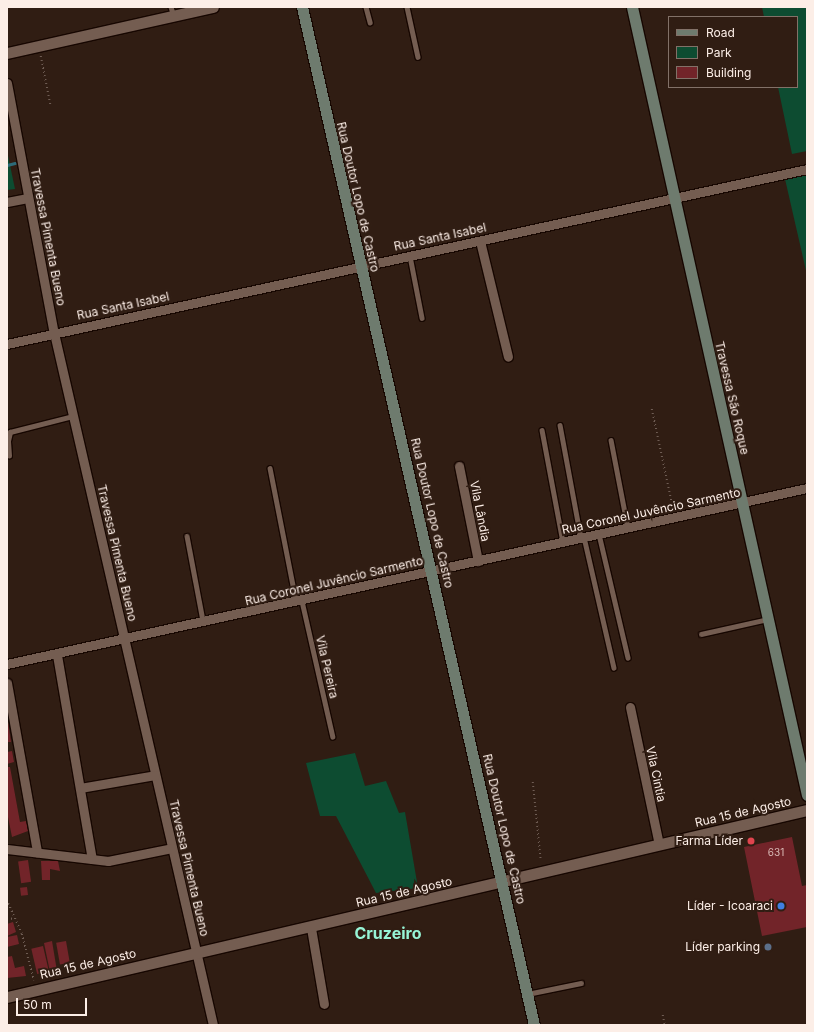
<!DOCTYPE html>
<html>
<head>
<meta charset="utf-8">
<style>
  body { margin:0 }
  #map { position:relative; width:814px; height:1032px; overflow:hidden; background:#301d13; font-family:Inter,sans-serif }
  div>[style] { position:absolute }
  [style*='--x'] { left:calc(var(--x)*1px); top:calc(var(--y)*1px); width:calc(var(--w)*1px); rotate:calc(var(--a)*1deg) }
  .green>* { inset:0; background:#0d4c31 }
  .stream>* { height:3px; margin:-1.5px; padding:0 1.5px; transform-origin:1.5px; border-radius:1.5px; background:#2d6b79 }
  .building>* { inset:0; background:#722429; transform-origin:0 0 }
  .path>* { height:1.5px; margin-top:-0.75px; transform-origin:0; background:repeating-linear-gradient(90deg,#6f5d54 0 1px,transparent 0 4px) }
  .roads { filter:drop-shadow(1px 0 #170701) drop-shadow(-1px 0 #170701) drop-shadow(0 1px #170701) drop-shadow(0 -1px #170701) }
  .service>* { height:4.5px; margin:-2.25px; padding:0 2.25px; transform-origin:2.25px; border-radius:2.25px; background:#745d51 }
  .minor>* { height:9px; margin:-4.5px; padding:0 4.5px; transform-origin:4.5px; border-radius:4.5px; background:#745d51 }
  .tertiary>* { height:11px; margin:-5.5px; padding:0 5.5px; transform-origin:5.5px; border-radius:5.5px; background:#745d51 }
  .secondary>* { height:11px; margin:-5.5px; padding:0 5.5px; transform-origin:5.5px; border-radius:5.5px; background:#6e7b6e }
  .dots>* { width:11px; height:11px; translate:-50% -50%; box-sizing:border-box; border:2px solid #301d13; border-radius:50% }
  span { translate:-50% -50%; white-space:nowrap; text-align:center; line-height:1.15; -webkit-text-stroke:4px #301d13; paint-order:stroke }
  .number-label { font-size:10px; color:#dabcb8 }
  .number-label span { -webkit-text-stroke-width:0 }
  .street-label { font-size:12px; color:#fceee7 }
  .poi-label { font-size:12px; color:#fceee7 }
  .right { translate:-100% -50%; text-align:right }
  .district-label { font-size:16px; color:#97f5d6; font-weight:700 }
  .frame { position:absolute; inset:0; border:8px solid #fceee7; pointer-events:none }
  .legend { position:absolute; left:668px; top:16px; width:130px; height:72px; box-sizing:border-box; background:#301d13; border:1px solid #827168; margin:0; padding:5px 7px; list-style:none; font-size:12px; color:#fceee7 }
  .legend li { display:flex; align-items:center; gap:8px; height:20px }
  .legend b { width:20px; border:1px solid #827168 }
  .scale { position:absolute; left:16px; top:998px; width:71px; height:18px; box-sizing:border-box; border:2px solid #fceee7; border-top:0; padding-left:5px; font-size:12px; line-height:14px; white-space:nowrap; color:#fceee7; -webkit-text-stroke:3px #301d13; paint-order:stroke }
</style>
</head>
<body>
<div id="map">
  <div class="green">
    <i style="clip-path:polygon(762px 7px,807px 7px,807px 151px,792px 154px,778px 87px,797px 87px,797px 17px,764px 17px)"></i>
    <i style="clip-path:polygon(7px 151px,15px 189px,7px 190px)"></i>
    <i style="clip-path:polygon(807px 173px,807px 275px,785px 179px)"></i>
    <i style="clip-path:polygon(355px 753px,365px 786px,386px 781px,399px 813px,405px 812px,418px 888px,376px 893px,336px 816px,320px 816px,306px 763px)"></i>
  </div>
  <div class="stream">
    <i style="--x:7;--y:165;--w:8;--a:-14"></i>
  </div>
  <div class="building">
    <i style="clip-path:polygon(8px 722px,11px 742px,7px 742px,7px 723px)"></i>
    <i style="clip-path:polygon(12px 751px,14px 762px,7px 764px,7px 752px)"></i>
    <i style="clip-path:polygon(7px 767px,10px 767px,20px 822px,26px 821px,28px 831px,12px 837px,7px 812px)"></i>
    <i style="clip-path:polygon(792px 837px,802px 886px,807px 885px,807px 927px,762px 936px,744px 847px)"></i>
    <i style="left:28px;top:860px;width:22px;height:10px;rotate:82deg"></i>
    <i style="clip-path:polygon(41px 861px,58px 861px,60px 871px,50px 869px,50px 880px,42px 880px)"></i>
    <i style="left:27px;top:887px;width:8px;height:7px;rotate:83deg"></i>
    <i style="clip-path:polygon(13px 922px,16px 932px,7px 936px,7px 924px)"></i>
    <i style="clip-path:polygon(17px 935px,19px 944px,7px 947px,7px 937px)"></i>
    <i style="clip-path:polygon(52px 941px,57px 971px,50px 972px,44px 943px)"></i>
    <i style="left:66px;top:941px;width:22px;height:10px;rotate:80deg"></i>
    <i style="left:43px;top:946px;width:26px;height:12px;rotate:77deg"></i>
    <i style="clip-path:polygon(12px 956px,15px 968px,24px 966px,26px 976px,7px 978px,7px 957px)"></i>
  </div>
  <div class="path">
    <i style="--x:41;--y:56;--w:52;--a:78.9"></i>
    <i style="--x:652;--y:409;--w:101;--a:78"></i>
    <i style="--x:533;--y:782;--w:79;--a:84.2"></i>
    <i style="--x:7;--y:900;--w:37;--a:66"></i>
    <i style="--x:22;--y:934;--w:48;--a:75.4"></i>
    <i style="--x:7;--y:920;--w:7;--a:-16"></i>
    <i style="--x:663;--y:1015;--w:10;--a:79"></i>
  </div>
  <div class="roads">
    <div class="service">
      <i style="--x:171;--y:7;--w:9;--a:72"></i>
      <i style="--x:366;--y:7;--w:16;--a:75"></i>
      <i style="--x:407;--y:7;--w:51;--a:77.6"></i>
      <i style="--x:410;--y:256;--w:63;--a:79"></i>
      <i style="--x:560;--y:425;--w:115;--a:79.5"></i>
      <i style="--x:542;--y:430;--w:114;--a:79.4"></i>
      <i style="--x:611;--y:440;--w:90;--a:79.1"></i>
      <i style="--x:9;--y:456;--w:15;--a:-94"></i>
      <i style="--x:8;--y:441;--w:9;--a:-77"></i>
      <i style="--x:10;--y:432;--w:65;--a:-14.3"></i>
      <i style="--x:270;--y:468;--w:135;--a:78.9"></i>
      <i style="--x:599;--y:534;--w:127;--a:76.8"></i>
      <i style="--x:187;--y:536;--w:86;--a:79.3"></i>
      <i style="--x:584;--y:537;--w:134;--a:77.1"></i>
      <i style="--x:302;--y:601;--w:139;--a:77.2"></i>
      <i style="--x:701;--y:634;--w:69;--a:-12.6"></i>
      <i style="--x:527;--y:994;--w:55;--a:-11.5"></i>
    </div>
    <div class="minor">
      <i style="--x:7;--y:83;--w:254;--a:79.4"></i>
      <i style="--x:54;--y:333;--w:710;--a:77.06"></i>
      <i style="--x:7;--y:202;--w:21;--a:-11"></i>
      <i style="--x:480;--y:241;--w:119;--a:76.4"></i>
      <i style="--x:7;--y:344;--w:819;--a:-12.34"></i>
      <i style="--x:459;--y:466;--w:97;--a:78.7"></i>
      <i style="--x:57;--y:655;--w:207;--a:80.3"></i>
      <i style="--x:7;--y:664;--w:819;--a:-12.41"></i>
      <i style="--x:7;--y:683;--w:172;--a:79.9"></i>
      <i style="--x:630;--y:707;--w:141;--a:78.1"></i>
      <i style="--x:80;--y:788;--w:76;--a:-9.8"></i>
      <i style="--x:7;--y:849;--w:102;--a:6.8"></i>
      <i style="--x:108;--y:861;--w:65;--a:-11.5"></i>
      <i style="--x:311;--y:928;--w:77;--a:80.3"></i>
    </div>
    <div class="tertiary">
      <i style="--x:7;--y:53;--w:211;--a:-12.6"></i>
      <i style="--x:7;--y:997;--w:822;--a:-13.16"></i>
    </div>
    <div class="secondary">
      <i style="--x:302;--y:7;--w:1044;--a:77.16"></i>
      <i style="--x:632;--y:7;--w:807;--a:77.48"></i>
    </div>
  </div>
  <div class="dots">
    <i style="left:751px;top:841px;background:#e0444e"></i>
    <i style="left:781px;top:906px;background:#3f7fe0"></i>
    <i style="left:768px;top:947px;background:#5c6f8a"></i>
  </div>
  <div class="number-label">
    <span style="left:776px;top:853px">631</span>
  </div>
  <div class="street-label">
    <span style="left:358px;top:197px;rotate:77deg">Rua Doutor Lopo de Castro</span>
    <span style="left:48px;top:237px;rotate:79deg">Travessa Pimenta Bueno</span>
    <span style="left:440px;top:237px;rotate:-12deg">Rua Santa Isabel</span>
    <span style="left:123px;top:306px;rotate:-12deg">Rua Santa Isabel</span>
    <span style="left:732px;top:398px;rotate:77deg">Travessa São Roque</span>
    <span style="left:480px;top:511px;rotate:79deg">Vila Lândia</span>
    <span style="left:651px;top:511px;rotate:-12deg">Rua Coronel Juvêncio Sarmento</span>
    <span style="left:432px;top:513px;rotate:77deg">Rua Doutor Lopo de Castro</span>
    <span style="left:117px;top:553px;rotate:77deg">Travessa Pimenta Bueno</span>
    <span style="left:334px;top:581px;rotate:-13deg">Rua Coronel Juvêncio Sarmento</span>
    <span style="left:327px;top:667px;rotate:77deg">Vila Pereira</span>
    <span style="left:656px;top:774px;rotate:78deg">Vila Cintia</span>
    <span style="left:743px;top:812px;rotate:-13deg">Rua 15 de Agosto</span>
    <span style="left:504px;top:829px;rotate:77deg">Rua Doutor Lopo de Castro</span>
    <span style="left:189px;top:868px;rotate:77deg">Travessa Pimenta Bueno</span>
    <span style="left:404px;top:892px;rotate:-13deg">Rua 15 de Agosto</span>
    <span style="left:88px;top:964px;rotate:-13deg">Rua 15 de Agosto</span>
  </div>
  <div class="poi-label">
    <span class="right" style="left:743px;top:841px">Farma Líder</span>
    <span class="right" style="left:773px;top:906px">Líder - Icoaraci</span>
    <span class="right" style="left:760px;top:947px">Líder parking</span>
  </div>
  <div class="district-label">
    <span style="left:388px;top:933px">Cruzeiro</span>
  </div>
  <div class="frame"></div>
  <ul class="legend">
  <li><b style="height:5px;background:#6e7b6e"></b>Road</li>
  <li><b style="height:11px;background:#0d4c31"></b>Park</li>
  <li><b style="height:11px;background:#722429"></b>Building</li>
  </ul>
  <div class="scale">50 m</div>
</div>
</body>
</html>
